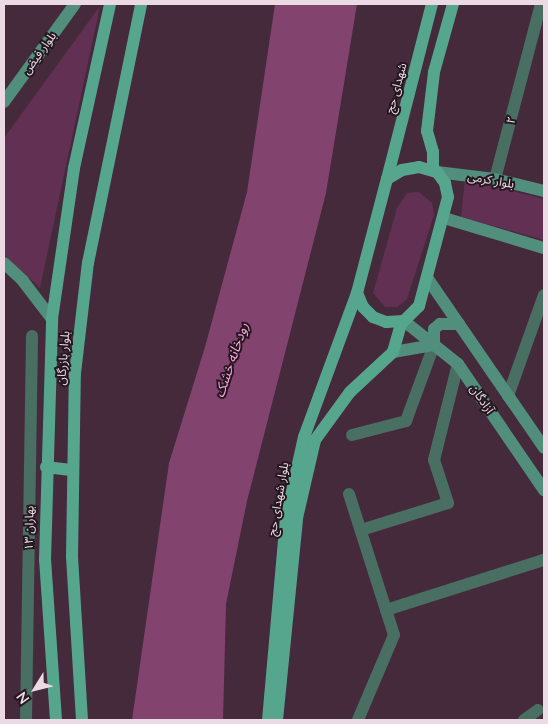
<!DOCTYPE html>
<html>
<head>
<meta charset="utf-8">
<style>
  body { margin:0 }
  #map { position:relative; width:548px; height:724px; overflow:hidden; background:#452a3c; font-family:Lato,"Noto Sans Arabic",sans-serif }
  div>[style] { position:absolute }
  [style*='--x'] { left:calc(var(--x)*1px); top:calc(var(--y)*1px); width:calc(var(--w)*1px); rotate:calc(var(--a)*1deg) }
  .green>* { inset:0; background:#623052 }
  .water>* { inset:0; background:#82436e }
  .street>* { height:12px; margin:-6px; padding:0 6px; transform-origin:6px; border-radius:6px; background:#496e62 }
  .secondary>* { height:12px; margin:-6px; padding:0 6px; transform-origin:6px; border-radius:6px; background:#518e7b }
  .primary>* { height:12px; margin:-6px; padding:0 6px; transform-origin:6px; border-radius:6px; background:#56a68e }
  span { translate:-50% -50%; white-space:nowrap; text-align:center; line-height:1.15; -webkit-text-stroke:4px #24171f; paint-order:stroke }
  .street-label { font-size:12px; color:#ebd9e4 }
  .water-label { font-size:14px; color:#fc9fdc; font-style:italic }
  .frame { position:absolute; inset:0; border:5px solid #ebd9e4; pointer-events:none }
  .north { position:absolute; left:10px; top:664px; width:50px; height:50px; -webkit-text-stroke:4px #24171f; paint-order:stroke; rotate:234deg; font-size:14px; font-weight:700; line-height:20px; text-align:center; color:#ebd9e4 }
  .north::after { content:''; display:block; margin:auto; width:18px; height:22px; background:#ebd9e4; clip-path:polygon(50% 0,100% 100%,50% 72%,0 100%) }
</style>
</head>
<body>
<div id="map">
  <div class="green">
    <i style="clip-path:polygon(100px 6px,40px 288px,4px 255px,4px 138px)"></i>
    <i style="clip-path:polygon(465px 179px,544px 199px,544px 240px,461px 217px)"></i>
    <i style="clip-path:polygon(419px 192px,432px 203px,434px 215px,407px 299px,397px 307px,385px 307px,373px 293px,397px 208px,407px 193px)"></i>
  </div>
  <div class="water">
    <i style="clip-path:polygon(275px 4px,357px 4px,326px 193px,247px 501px,226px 604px,223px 720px,132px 720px,169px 463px,205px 347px,247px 192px)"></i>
  </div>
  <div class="street">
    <i style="--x:495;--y:179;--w:181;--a:-75.3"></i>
    <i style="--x:508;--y:396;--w:107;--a:-70.4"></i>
    <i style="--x:352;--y:435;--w:56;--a:-14.5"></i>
    <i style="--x:406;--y:421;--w:81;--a:-69.8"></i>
    <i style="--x:349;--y:494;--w:148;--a:72.3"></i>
    <i style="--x:394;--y:635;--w:92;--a:113"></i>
    <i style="--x:361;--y:530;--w:91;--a:-17.2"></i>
    <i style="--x:448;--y:503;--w:45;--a:-108"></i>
    <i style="--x:434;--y:460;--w:99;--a:-76"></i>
    <i style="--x:386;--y:610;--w:166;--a:-17.6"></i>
    <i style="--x:26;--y:720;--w:384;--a:-89.1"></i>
    <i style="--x:524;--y:720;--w:17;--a:-36"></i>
  </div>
  <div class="secondary">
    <i style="--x:4;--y:102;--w:121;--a:-54.1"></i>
    <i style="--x:437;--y:172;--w:58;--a:6.9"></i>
    <i style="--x:495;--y:179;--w:50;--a:13.8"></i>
    <i style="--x:444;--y:218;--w:104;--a:16.7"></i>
    <i style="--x:4;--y:263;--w:26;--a:43"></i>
    <i style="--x:23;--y:281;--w:48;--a:52.7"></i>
    <i style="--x:428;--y:279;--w:205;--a:55.5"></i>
    <i style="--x:404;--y:321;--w:69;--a:38.5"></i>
    <i style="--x:458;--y:364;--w:153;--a:55.7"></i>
    <i style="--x:393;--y:352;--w:42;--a:-9.7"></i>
    <i style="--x:434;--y:345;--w:16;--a:-90"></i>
    <i style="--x:434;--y:329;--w:8;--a:-40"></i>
    <i style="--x:440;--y:324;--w:19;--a:0"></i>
  </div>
  <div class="primary">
    <i style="--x:433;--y:170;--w:18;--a:-90"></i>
    <i style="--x:433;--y:152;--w:22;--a:-106"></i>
    <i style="--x:427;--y:131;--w:59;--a:-83.2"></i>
    <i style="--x:434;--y:72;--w:71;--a:-74.4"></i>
    <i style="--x:387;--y:179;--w:181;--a:-75.6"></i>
    <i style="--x:46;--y:467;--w:25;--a:7"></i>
    <i style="--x:56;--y:720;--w:160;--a:-93.9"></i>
    <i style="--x:45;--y:560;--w:241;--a:-88.3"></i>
    <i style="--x:52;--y:319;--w:153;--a:-81.7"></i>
    <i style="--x:74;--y:168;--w:168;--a:-77.6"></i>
    <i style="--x:82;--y:720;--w:163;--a:-93.5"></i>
    <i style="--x:72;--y:557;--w:184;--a:-89.1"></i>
    <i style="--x:75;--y:373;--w:111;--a:-83.3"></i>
    <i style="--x:88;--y:263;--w:264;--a:-78.4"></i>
    <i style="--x:268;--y:720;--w:203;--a:-84.9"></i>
    <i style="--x:286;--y:518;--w:83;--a:-77.5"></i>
    <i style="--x:304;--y:437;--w:153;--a:-69.8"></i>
    <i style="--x:357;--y:293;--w:118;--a:-75.3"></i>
    <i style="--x:387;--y:179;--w:17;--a:-31"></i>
    <i style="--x:402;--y:170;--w:17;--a:-10"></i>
    <i style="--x:419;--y:167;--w:19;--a:16"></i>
    <i style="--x:437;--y:172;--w:14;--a:54"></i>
    <i style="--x:445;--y:183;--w:14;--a:78"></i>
    <i style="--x:448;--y:197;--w:113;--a:104.9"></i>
    <i style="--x:419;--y:306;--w:21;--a:135"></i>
    <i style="--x:404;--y:321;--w:18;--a:177"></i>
    <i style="--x:386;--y:322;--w:14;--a:-159"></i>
    <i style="--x:373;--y:317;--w:14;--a:-135"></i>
    <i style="--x:363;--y:307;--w:15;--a:-113"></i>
    <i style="--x:277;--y:720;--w:203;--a:-84.3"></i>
    <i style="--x:297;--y:518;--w:80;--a:-77"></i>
    <i style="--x:315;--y:440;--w:59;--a:-53.9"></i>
    <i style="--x:350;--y:392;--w:59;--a:-42.9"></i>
    <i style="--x:393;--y:352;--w:32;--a:-74"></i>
  </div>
  <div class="street-label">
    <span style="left:39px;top:53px;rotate:-54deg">بلوار فیض</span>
    <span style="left:396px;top:88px;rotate:-75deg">شهدای حج</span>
    <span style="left:511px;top:120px;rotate:-75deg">۲</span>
    <span style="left:491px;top:180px;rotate:10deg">بلوار کرمی</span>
    <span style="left:63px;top:358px;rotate:-85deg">بلوار بازرگان</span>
    <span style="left:482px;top:399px;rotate:55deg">آزادگان</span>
    <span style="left:278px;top:499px;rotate:-80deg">بلوار شهدای حج</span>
    <span style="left:29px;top:528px;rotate:-89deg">بهاران ۱۳</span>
  </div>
  <div class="water-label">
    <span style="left:231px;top:360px;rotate:-71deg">رودخانه خشک</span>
  </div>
  <div class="frame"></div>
  <div class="north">N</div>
</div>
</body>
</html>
